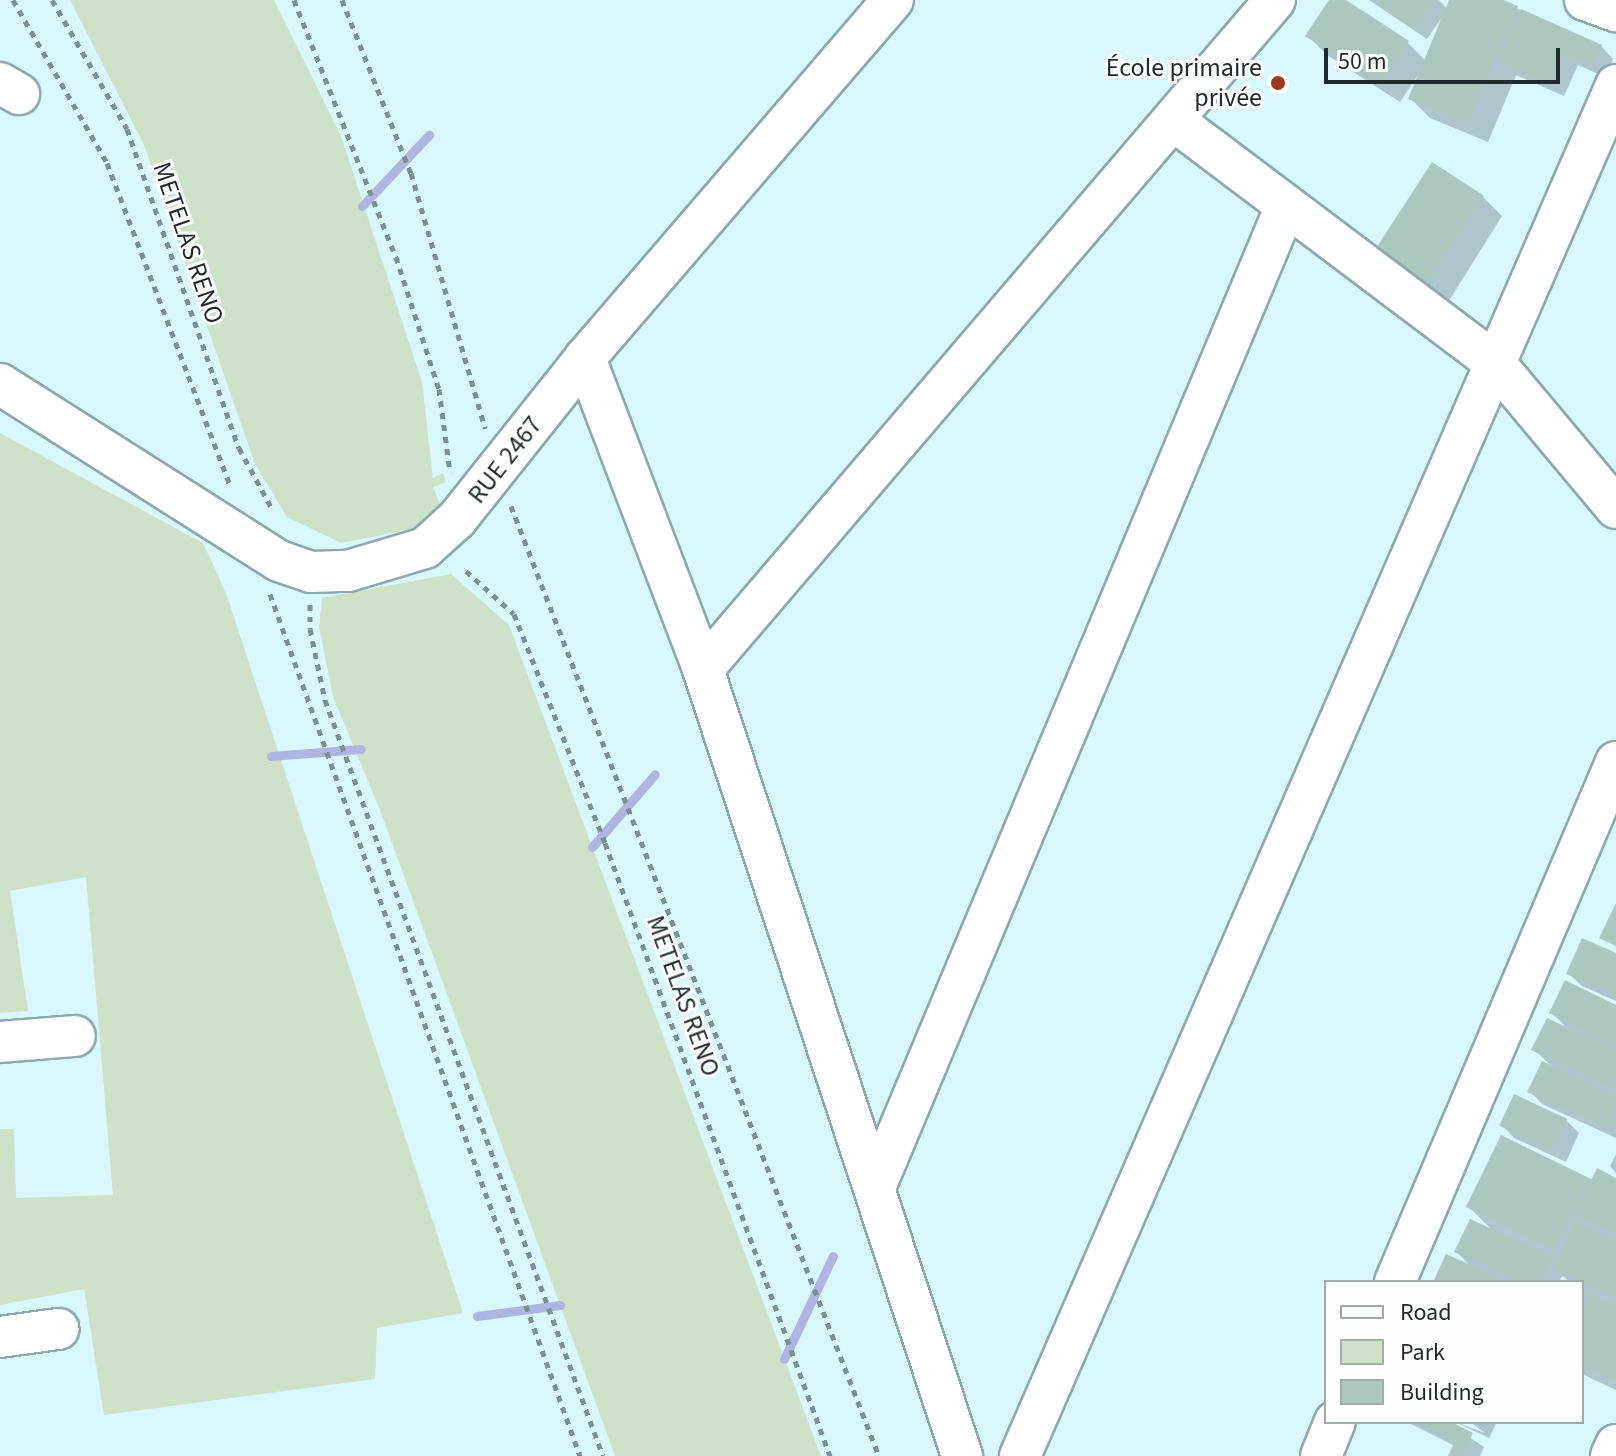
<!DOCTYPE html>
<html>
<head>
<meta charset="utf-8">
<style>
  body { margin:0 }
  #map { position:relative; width:1616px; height:1456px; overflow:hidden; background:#d8f8fe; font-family:"Source Sans 3",sans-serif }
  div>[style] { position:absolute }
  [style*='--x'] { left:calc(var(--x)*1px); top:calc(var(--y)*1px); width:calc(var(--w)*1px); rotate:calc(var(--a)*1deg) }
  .green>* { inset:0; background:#cde2c9 }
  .shadow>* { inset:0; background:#0003 }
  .stream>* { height:9px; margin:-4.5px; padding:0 4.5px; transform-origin:4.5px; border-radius:4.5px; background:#afb5e1 }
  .building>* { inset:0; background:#abc8bf; transform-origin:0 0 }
  .path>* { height:5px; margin-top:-2.5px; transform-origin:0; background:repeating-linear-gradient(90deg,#7b9094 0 6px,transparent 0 12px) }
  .roads { filter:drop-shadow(2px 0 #8ba9ae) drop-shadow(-2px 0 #8ba9ae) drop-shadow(0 2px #8ba9ae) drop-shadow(0 -2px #8ba9ae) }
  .minor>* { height:40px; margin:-20px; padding:0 20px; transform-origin:20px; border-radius:20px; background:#fff }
  .dots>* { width:22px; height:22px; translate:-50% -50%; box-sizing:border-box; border:4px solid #fefefe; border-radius:50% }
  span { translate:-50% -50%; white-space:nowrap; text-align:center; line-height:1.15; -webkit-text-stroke:6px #fefefe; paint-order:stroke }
  .poi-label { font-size:26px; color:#1e2a2c }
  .right { translate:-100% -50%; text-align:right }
  .street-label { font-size:26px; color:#1e2a2c }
  .legend { position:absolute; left:1324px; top:1280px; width:260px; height:144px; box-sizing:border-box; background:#fefefe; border:2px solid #a4a9aa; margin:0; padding:10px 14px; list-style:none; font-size:24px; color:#1e2a2c }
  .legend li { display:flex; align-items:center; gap:16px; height:40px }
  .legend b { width:40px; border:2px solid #a4a9aa }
  .scale { position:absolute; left:1324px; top:48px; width:236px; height:36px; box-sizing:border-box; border:4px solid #1e2a2c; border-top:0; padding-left:10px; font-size:24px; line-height:28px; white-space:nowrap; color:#1e2a2c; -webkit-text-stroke:6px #fefefe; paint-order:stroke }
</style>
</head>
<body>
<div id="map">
  <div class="green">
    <i style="clip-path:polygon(70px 0,274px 0,341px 136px,422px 382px,433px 478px,443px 473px,446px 482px,433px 487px,443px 511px,412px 529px,341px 543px,287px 517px,255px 464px,144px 145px)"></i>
    <i style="clip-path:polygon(0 433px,203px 543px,226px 593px,463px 1313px,377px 1328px,375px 1379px,104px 1415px,84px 1289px,0 1305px,0 1129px,14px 1129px,16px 1198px,113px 1195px,86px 877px,10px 891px,28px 1011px,0 1013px)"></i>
    <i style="clip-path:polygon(451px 574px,509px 625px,821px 1456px,615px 1456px,380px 810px,333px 697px,319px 627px,322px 598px)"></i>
  </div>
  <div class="shadow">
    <i style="clip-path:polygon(1331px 0,1342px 0,1408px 43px,1426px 61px,1441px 19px,1427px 39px,1369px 0,1439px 0,1447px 9px,1451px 0,1498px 0,1601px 46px,1613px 59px,1605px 77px,1578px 65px,1564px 96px,1516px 75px,1488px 142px,1430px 118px,1411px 99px,1418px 75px,1400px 102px,1327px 55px,1308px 36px)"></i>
    <i style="clip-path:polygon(1483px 197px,1502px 216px,1440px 315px,1389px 284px)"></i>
    <i style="clip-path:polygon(1616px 955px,1616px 1001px,1582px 986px,1569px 974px)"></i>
    <i style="clip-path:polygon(1616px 1007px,1616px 1138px,1542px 1104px,1530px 1091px,1552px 1067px,1534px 1049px,1568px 1029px,1551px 1012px)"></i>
    <i style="clip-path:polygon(1566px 1120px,1579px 1133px,1566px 1162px,1514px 1138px,1502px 1125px)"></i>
    <i style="clip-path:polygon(1616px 1154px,1616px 1173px,1610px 1166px)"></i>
    <i style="clip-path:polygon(1589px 1179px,1616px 1180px,1616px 1390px,1582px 1374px,1582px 1282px,1569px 1282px,1563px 1276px,1560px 1279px,1566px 1282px,1435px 1282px,1471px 1267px,1457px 1252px,1493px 1231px,1468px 1206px)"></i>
    <i style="clip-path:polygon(1407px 1422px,1446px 1422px,1484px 1447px,1480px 1456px,1450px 1456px,1455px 1446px)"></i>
    <i style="clip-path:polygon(1455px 1422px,1485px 1433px,1470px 1422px,1497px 1422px,1489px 1438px)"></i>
  </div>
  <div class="stream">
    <i style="--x:362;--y:206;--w:98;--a:-46.7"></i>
    <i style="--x:271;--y:756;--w:90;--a:-4.4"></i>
    <i style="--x:592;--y:847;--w:96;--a:-49.2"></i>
    <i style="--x:477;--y:1316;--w:84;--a:-7.5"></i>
    <i style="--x:784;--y:1359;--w:114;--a:-64.6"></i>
  </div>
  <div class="building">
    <i style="clip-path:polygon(1329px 0,1346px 0,1409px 41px,1381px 85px,1305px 36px)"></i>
    <i style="clip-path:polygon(1372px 0,1434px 0,1414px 29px)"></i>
    <i style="clip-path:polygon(1449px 0,1503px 0,1518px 6px,1469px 124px,1408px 99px)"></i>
    <i style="clip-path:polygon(1521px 9px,1602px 45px,1593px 66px,1565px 54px,1551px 85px,1498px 61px)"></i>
    <i style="left:1432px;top:162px;width:62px;height:121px;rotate:33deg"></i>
    <i style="clip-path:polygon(1616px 903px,1616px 946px,1599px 938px)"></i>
    <i style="clip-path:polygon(1582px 938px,1616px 953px,1616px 996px,1566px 974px)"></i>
    <i style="clip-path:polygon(1565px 980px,1616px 1005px,1616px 1046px,1549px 1013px)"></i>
    <i style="clip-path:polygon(1547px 1018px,1616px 1050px,1616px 1090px,1531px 1050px)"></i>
    <i style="clip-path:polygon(1542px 1061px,1616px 1096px,1613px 1131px,1527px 1092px)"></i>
    <i style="left:1514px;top:1094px;width:59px;height:35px;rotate:25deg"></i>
    <i style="left:1501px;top:1135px;width:99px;height:80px;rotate:26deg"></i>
    <i style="clip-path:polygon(1597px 1168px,1616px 1178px,1616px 1234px,1575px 1214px)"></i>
    <i style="clip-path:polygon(1470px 1219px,1553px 1257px,1541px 1282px,1518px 1282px,1454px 1252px)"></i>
    <i style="clip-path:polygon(1576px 1222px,1616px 1241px,1616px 1299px,1553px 1268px)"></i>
    <i style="clip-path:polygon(1446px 1254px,1509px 1282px,1433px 1282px)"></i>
    <i style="clip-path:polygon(1586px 1291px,1616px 1306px,1616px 1381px,1582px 1365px)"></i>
    <i style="clip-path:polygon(1416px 1422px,1451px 1422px,1473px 1433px,1462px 1456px,1448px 1456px,1455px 1441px)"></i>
  </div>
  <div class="path">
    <i style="--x:13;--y:0;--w:188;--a:60"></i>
    <i style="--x:107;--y:163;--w:347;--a:69.1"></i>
    <i style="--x:52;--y:0;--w:149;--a:59.8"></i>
    <i style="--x:127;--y:129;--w:338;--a:70.7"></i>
    <i style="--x:239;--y:448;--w:67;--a:61.5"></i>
    <i style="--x:294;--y:0;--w:277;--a:68.4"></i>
    <i style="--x:396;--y:257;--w:139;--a:72"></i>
    <i style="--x:439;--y:389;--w:84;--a:82.5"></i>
    <i style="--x:342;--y:0;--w:186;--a:68.3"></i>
    <i style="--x:411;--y:173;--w:266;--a:73.8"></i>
    <i style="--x:511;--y:506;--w:1019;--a:68.83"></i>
    <i style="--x:466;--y:571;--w:64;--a:41.9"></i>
    <i style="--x:514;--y:614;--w:246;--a:68.3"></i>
    <i style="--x:605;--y:843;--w:653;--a:69.84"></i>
    <i style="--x:270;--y:594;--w:916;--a:70.22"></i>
    <i style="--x:310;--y:604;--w:25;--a:90"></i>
    <i style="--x:310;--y:629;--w:73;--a:78.1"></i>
    <i style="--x:325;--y:700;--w:805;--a:69.81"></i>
  </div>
  <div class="roads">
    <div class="minor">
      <i style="--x:1585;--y:0;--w:33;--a:20"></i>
      <i style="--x:0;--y:83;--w:22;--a:30"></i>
      <i style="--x:1173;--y:120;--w:402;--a:37"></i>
      <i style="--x:1494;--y:362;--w:190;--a:50.1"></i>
      <i style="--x:585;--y:358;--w:333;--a:69.2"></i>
      <i style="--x:703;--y:669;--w:829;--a:71.78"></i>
      <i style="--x:0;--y:384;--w:330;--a:32.4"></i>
      <i style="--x:279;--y:561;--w:34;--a:19"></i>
      <i style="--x:311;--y:572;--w:37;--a:-2"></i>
      <i style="--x:348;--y:571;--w:80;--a:-16.6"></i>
      <i style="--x:425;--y:548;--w:43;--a:-42.2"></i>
      <i style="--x:457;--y:519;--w:206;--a:-51.5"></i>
      <i style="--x:585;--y:358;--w:472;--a:-49.3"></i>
      <i style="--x:703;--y:669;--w:880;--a:-49.47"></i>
      <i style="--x:0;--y:1042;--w:75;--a:-4.6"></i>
      <i style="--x:876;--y:1185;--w:1059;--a:-67.28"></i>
      <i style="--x:1395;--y:1282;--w:565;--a:-66.97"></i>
      <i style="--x:0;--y:1337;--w:59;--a:-7.9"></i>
      <i style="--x:1020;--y:1456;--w:1495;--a:-66.5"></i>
      <i style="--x:1321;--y:1456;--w:37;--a:-68"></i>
      <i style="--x:1611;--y:1456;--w:12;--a:-66"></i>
    </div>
  </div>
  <div class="dots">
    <i style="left:1278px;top:83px;background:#a1391d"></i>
  </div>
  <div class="poi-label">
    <span class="right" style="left:1262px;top:83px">École primaire<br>privée</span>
  </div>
  <div class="street-label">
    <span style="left:188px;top:243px;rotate:71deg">METELAS RENO</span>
    <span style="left:505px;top:460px;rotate:-52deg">RUE 2467</span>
    <span style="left:683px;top:996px;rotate:70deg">METELAS RENO</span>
  </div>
  <ul class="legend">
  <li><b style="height:10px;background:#fff"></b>Road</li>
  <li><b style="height:22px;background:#cde2c9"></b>Park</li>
  <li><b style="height:22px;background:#abc8bf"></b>Building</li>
  </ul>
  <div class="scale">50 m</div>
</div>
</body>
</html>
